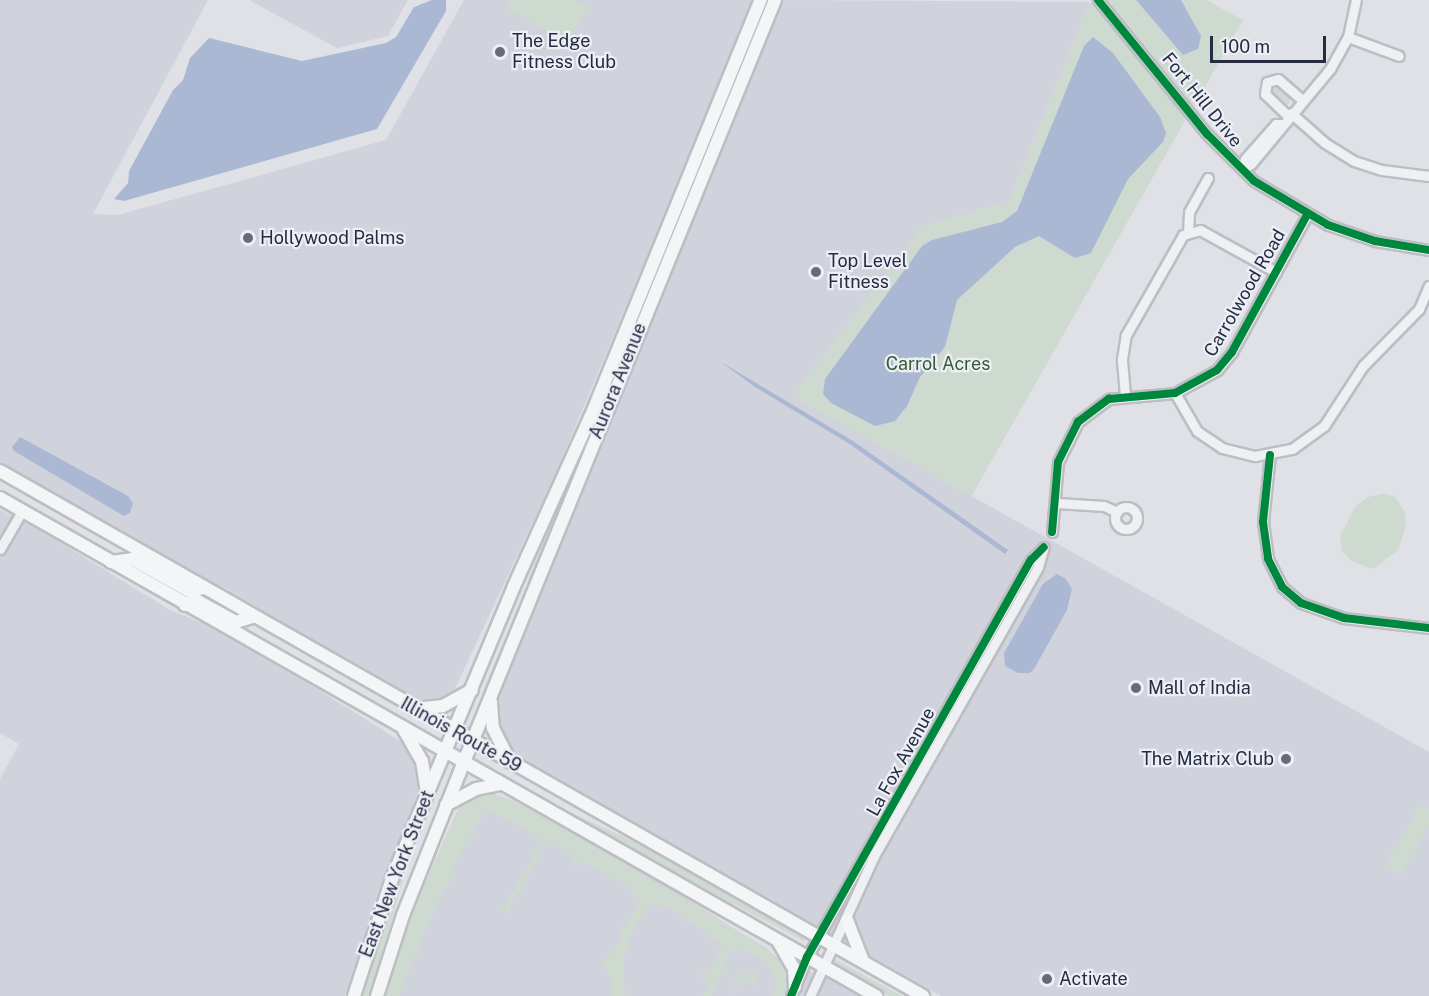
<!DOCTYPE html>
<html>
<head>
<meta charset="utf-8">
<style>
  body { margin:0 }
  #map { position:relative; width:1429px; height:996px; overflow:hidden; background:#e0e1e6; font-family:"Public Sans",sans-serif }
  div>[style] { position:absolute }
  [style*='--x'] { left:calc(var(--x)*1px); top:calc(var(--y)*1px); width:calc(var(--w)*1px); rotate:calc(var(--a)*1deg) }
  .built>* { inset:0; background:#d0d2dc }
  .green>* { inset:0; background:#ced9d0 }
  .water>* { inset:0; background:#abb8d4 }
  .roads { filter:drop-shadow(2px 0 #bdbec4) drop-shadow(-2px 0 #bdbec4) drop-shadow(0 2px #bdbec4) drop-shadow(0 -2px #bdbec4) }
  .minor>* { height:9px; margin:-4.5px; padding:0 4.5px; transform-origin:4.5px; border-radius:4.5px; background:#eff0f3 }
  .minor>.ring { margin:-4.5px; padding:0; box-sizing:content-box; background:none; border:9px solid #eff0f3; border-radius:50% }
  .major>* { height:12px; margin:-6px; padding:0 6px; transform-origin:6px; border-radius:6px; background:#f4f5f6 }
  .cycleway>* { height:8px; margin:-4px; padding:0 4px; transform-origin:4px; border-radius:4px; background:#00873e }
  .dots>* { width:16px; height:16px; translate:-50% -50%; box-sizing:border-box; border:3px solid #edeff6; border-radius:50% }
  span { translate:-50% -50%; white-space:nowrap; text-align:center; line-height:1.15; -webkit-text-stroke:4.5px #edeff6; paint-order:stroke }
  .poi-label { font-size:18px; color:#252b41 }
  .left { translate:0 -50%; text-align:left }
  .right { translate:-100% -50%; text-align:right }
  .street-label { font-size:18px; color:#252b41 }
  .park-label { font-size:18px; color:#335e31 }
  .scale { position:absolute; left:1210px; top:36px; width:116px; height:27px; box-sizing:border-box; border:3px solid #252b41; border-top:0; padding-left:8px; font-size:18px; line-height:21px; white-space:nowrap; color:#252b41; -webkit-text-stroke:4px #edeff6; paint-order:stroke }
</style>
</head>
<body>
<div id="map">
  <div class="built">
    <i style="clip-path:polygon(0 0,208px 0,93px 214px,118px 215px,386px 140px,464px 0,755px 0,554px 477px,451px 697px,429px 704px,398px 692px,225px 588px,190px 573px,0 464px)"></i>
    <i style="clip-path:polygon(249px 0,408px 0,388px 36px,337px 48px)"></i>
    <i style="clip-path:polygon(779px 0,1090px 2px,1009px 201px,922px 227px,793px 396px,1429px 752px,1429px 996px,941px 996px,505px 749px,493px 708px)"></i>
    <i style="clip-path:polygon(0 510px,35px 527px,170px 610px,205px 624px,306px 682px,408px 746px,420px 764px,420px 785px,345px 996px,0 996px,0 779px,19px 744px,0 733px)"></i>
    <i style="clip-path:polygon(493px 793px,526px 807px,672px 888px,785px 963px,836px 980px,864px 996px,385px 996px,410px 916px,461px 803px)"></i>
  </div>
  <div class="green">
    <i style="clip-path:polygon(510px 0,576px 0,589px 7px,568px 43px,506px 8px)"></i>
    <i style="clip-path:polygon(1108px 0,1206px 0,1243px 20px,1194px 106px)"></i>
    <i style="clip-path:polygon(1090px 2px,1124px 39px,1186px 119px,971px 497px,793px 396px,922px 226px,1009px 201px)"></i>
    <i style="clip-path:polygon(1276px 84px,1291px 97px,1289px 104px,1283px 105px,1268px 91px,1270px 85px)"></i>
    <i style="clip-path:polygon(574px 464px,566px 494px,530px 584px,527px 583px)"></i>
    <i style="clip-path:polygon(1383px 494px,1394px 496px,1405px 512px,1406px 525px,1398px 550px,1373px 569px,1353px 562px,1342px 551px,1340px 536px,1356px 506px,1368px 497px)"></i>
    <i style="clip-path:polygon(484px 791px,512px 800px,557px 824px,767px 948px,789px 971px,786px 996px,772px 996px,777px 982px,770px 980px,774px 973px,765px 961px,739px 948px,738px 953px,731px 951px,712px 996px,703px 996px,708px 984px,699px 975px,701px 971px,708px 975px,723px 944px,662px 904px,659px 907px,651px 902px,630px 937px,628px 953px,623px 954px,625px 996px,612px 996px,610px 976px,600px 960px,610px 955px,623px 931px,617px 932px,619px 929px,625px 927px,640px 901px,632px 894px,633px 890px,577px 858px,578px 866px,572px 862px,575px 857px,547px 841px,544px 846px,540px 844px,542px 839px,492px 811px,489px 815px,484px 813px,452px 869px,456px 874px,438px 900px,399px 996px,385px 996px,410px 916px,461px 803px)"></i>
    <i style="clip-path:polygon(1420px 804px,1429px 809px,1429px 826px,1401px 875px,1385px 866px)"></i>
    <i style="clip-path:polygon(565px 810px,640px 844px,804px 936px,805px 942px,625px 846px)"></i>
    <i style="clip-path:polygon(531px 848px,545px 857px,539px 856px,525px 881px,530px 884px,523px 885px,509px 909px,513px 914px,498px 909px,500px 905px,504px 907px,535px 853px)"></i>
    <i style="clip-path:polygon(402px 871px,405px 873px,370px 996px,362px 996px)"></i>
    <i style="clip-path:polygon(834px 960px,840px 962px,902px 996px,889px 996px,836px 966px)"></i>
    <i style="clip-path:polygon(749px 969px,757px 976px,754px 985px,741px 980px,731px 996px,739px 972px)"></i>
  </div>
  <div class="water">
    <i style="clip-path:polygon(432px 0,446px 0,446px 11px,377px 129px,124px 201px,114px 199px,128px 183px,129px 171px,173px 90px,183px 80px,190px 58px,209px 38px,302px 61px,386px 43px,396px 37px,414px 7px)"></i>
    <i style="clip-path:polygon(1136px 0,1181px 0,1201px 36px,1198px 49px,1183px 55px)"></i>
    <i style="clip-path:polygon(1093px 37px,1113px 53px,1160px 117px,1166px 133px,1163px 142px,1128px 179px,1091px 253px,1075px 258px,1039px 236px,1015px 247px,957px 300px,945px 347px,920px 377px,907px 406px,895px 421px,875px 426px,831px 403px,823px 394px,825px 379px,922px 246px,932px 240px,1002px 222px,1017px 211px,1084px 46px)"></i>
    <i style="clip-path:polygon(721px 362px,853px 441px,1008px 550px,1005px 554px,848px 443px,755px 387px)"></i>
    <i style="clip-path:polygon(20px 437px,128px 496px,133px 503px,130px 513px,124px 516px,14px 451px,12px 447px)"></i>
    <i style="clip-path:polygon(1057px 574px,1066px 579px,1072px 589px,1067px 610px,1034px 669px,1030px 673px,1018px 673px,1005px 666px,1004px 653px,1043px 584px)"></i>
  </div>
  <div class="roads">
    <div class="minor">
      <i style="--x:1098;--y:0;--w:173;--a:50.9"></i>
      <i style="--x:1207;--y:134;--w:66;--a:45"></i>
      <i style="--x:1254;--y:181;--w:86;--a:30.7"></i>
      <i style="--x:1328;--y:225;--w:50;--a:18.8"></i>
      <i style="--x:1375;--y:241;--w:55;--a:9.5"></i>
      <i style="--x:1348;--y:37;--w:54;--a:20.4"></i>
      <i style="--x:1291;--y:113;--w:45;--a:41.4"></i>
      <i style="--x:1325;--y:143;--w:34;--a:32"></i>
      <i style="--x:1354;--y:161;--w:29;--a:18"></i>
      <i style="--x:1382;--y:170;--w:47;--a:7.3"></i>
      <i style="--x:1288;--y:116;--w:32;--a:-136"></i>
      <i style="--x:1265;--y:94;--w:12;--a:-81"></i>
      <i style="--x:1267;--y:82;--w:11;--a:-15"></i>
      <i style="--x:1278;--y:79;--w:32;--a:41"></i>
      <i style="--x:1242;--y:169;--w:10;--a:-29"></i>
      <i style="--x:1251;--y:164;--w:124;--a:-50.3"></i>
      <i style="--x:1330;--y:69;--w:37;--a:-61"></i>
      <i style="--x:1348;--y:37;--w:38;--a:-78"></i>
      <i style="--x:1242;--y:169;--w:10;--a:-73"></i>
      <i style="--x:1245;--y:159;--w:47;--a:-48.5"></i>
      <i style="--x:1276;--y:124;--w:6;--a:0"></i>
      <i style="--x:1188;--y:232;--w:20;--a:-87"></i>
      <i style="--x:1189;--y:212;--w:39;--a:-61"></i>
      <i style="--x:1175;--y:393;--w:44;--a:59.9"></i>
      <i style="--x:1197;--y:431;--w:30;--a:34"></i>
      <i style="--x:1222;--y:448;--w:34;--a:14"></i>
      <i style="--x:1255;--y:456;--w:38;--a:-11"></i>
      <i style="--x:1292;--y:449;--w:39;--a:-36"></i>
      <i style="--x:1324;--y:426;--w:72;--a:-57"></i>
      <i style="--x:1363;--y:366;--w:80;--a:-45.5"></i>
      <i style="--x:1419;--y:309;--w:25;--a:-67"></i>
      <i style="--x:1125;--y:395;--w:36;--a:-95"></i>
      <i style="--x:1122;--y:359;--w:24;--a:-81"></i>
      <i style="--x:1126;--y:335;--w:115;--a:-60.3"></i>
      <i style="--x:1183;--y:235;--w:18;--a:-16"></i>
      <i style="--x:1200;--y:230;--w:87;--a:28.9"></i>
      <i style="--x:1270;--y:455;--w:67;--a:96"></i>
      <i style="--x:1263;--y:522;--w:37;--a:82"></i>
      <i style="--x:1268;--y:559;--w:31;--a:63"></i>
      <i style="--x:1282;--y:587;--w:25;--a:40"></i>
      <i style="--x:1301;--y:603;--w:46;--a:19.2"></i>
      <i style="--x:1344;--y:618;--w:86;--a:6.7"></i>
      <i style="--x:1057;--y:503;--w:47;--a:3.7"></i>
      <i style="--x:1104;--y:506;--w:14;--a:25"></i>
      <i class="ring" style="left:1115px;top:507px;width:13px;height:13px"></i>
      <i style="--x:1052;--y:532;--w:70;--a:-85.1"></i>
      <i style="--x:1058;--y:462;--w:45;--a:-63.4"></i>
      <i style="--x:1078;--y:422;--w:39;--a:-37"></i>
      <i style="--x:1109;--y:399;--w:66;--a:-5.2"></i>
      <i style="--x:1175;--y:393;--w:48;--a:-28.7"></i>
      <i style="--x:1217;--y:370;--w:23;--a:-50"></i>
      <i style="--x:1232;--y:352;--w:156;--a:-61.3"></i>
      <i style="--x:0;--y:549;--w:44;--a:-59.9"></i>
      <i style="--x:791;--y:996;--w:42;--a:-67.7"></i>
      <i style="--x:807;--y:957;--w:456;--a:-60.6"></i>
      <i style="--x:1031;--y:560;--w:18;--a:-45"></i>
      <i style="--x:810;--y:996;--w:154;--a:-65.4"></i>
      <i style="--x:874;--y:856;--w:332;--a:-60.4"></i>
      <i style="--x:1038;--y:567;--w:18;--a:-74"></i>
    </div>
    <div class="major">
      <i style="--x:0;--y:471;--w:1062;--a:29.63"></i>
      <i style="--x:0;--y:498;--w:1008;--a:29.62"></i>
      <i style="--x:111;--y:562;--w:21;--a:-8"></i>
      <i style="--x:132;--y:559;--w:65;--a:29.3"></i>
      <i style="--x:189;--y:591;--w:14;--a:-12"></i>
      <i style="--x:185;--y:605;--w:12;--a:-24"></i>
      <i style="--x:196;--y:600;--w:46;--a:28.8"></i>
      <i style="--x:236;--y:622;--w:17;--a:-17"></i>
      <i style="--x:491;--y:702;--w:26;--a:86"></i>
      <i style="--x:493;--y:728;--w:38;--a:63"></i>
      <i style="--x:415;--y:709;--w:28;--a:-6"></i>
      <i style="--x:443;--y:706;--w:33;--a:-29"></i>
      <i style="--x:404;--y:730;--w:36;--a:60"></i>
      <i style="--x:422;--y:761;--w:31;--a:81"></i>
      <i style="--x:446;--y:805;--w:34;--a:-28"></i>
      <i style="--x:476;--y:789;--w:24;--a:-12"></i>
      <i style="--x:847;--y:920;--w:44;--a:68.7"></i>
      <i style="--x:778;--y:941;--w:32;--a:60"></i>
      <i style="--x:794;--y:969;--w:18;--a:87"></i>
      <i style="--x:354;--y:996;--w:124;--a:-72.1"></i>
      <i style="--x:392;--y:878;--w:316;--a:-67.3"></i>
      <i style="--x:514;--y:586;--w:184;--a:-65.7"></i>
      <i style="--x:590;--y:418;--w:452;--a:-67.8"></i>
      <i style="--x:377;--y:996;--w:85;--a:-72.2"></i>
      <i style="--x:403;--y:915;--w:152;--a:-68.3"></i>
      <i style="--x:459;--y:774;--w:836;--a:-67.79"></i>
    </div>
  </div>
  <div class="cycleway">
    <i style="--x:1098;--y:0;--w:173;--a:50.9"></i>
    <i style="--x:1207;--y:134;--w:66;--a:45"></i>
    <i style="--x:1254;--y:181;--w:86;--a:30.7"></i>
    <i style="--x:1328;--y:225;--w:50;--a:18.8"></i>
    <i style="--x:1375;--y:241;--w:55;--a:9.5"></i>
    <i style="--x:1270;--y:455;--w:67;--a:96"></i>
    <i style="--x:1263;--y:522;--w:37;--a:82"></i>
    <i style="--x:1268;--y:559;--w:31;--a:63"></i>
    <i style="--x:1282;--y:587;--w:25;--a:40"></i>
    <i style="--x:1301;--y:603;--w:46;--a:19.2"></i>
    <i style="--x:1344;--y:618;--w:86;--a:6.7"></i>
    <i style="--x:1052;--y:532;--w:70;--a:-85.1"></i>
    <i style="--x:1058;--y:462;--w:45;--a:-63.4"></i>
    <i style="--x:1078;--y:422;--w:39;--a:-37"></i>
    <i style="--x:1109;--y:399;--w:66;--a:-5.2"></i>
    <i style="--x:1175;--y:393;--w:48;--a:-28.7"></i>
    <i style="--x:1217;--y:370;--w:23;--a:-50"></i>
    <i style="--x:1232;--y:352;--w:156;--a:-61.3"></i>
    <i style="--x:791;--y:996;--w:42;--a:-67.7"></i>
    <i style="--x:807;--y:957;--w:456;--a:-60.6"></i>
    <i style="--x:1031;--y:560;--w:18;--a:-45"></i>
  </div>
  <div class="dots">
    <i style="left:500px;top:52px;background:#666b7b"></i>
    <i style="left:248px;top:238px;background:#666b7b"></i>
    <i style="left:816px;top:272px;background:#666b7b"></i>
    <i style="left:1136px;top:688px;background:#666b7b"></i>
    <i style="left:1286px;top:759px;background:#666b7b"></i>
    <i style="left:1047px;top:979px;background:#666b7b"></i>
  </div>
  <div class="poi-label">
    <span class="left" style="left:512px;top:52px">The Edge<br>Fitness Club</span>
    <span class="left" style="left:260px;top:238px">Hollywood Palms</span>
    <span class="left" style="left:828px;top:272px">Top Level<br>Fitness</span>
    <span class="left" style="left:1148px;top:688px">Mall of India</span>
    <span class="right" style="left:1274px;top:759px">The Matrix Club</span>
    <span class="left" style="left:1059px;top:979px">Activate</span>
  </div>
  <div class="street-label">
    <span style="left:1202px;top:100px;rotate:51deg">Fort Hill Drive</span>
    <span style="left:1245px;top:293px;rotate:-60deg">Carrolwood Road</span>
    <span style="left:618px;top:381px;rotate:-68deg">Aurora Avenue</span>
    <span style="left:461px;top:735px;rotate:29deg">Illinois Route 59</span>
    <span style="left:901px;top:762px;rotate:-61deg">La Fox Avenue</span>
    <span style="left:397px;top:874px;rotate:-69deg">East New York Street</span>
  </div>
  <div class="park-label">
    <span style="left:938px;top:364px">Carrol Acres</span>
  </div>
  <div class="scale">100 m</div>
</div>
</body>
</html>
